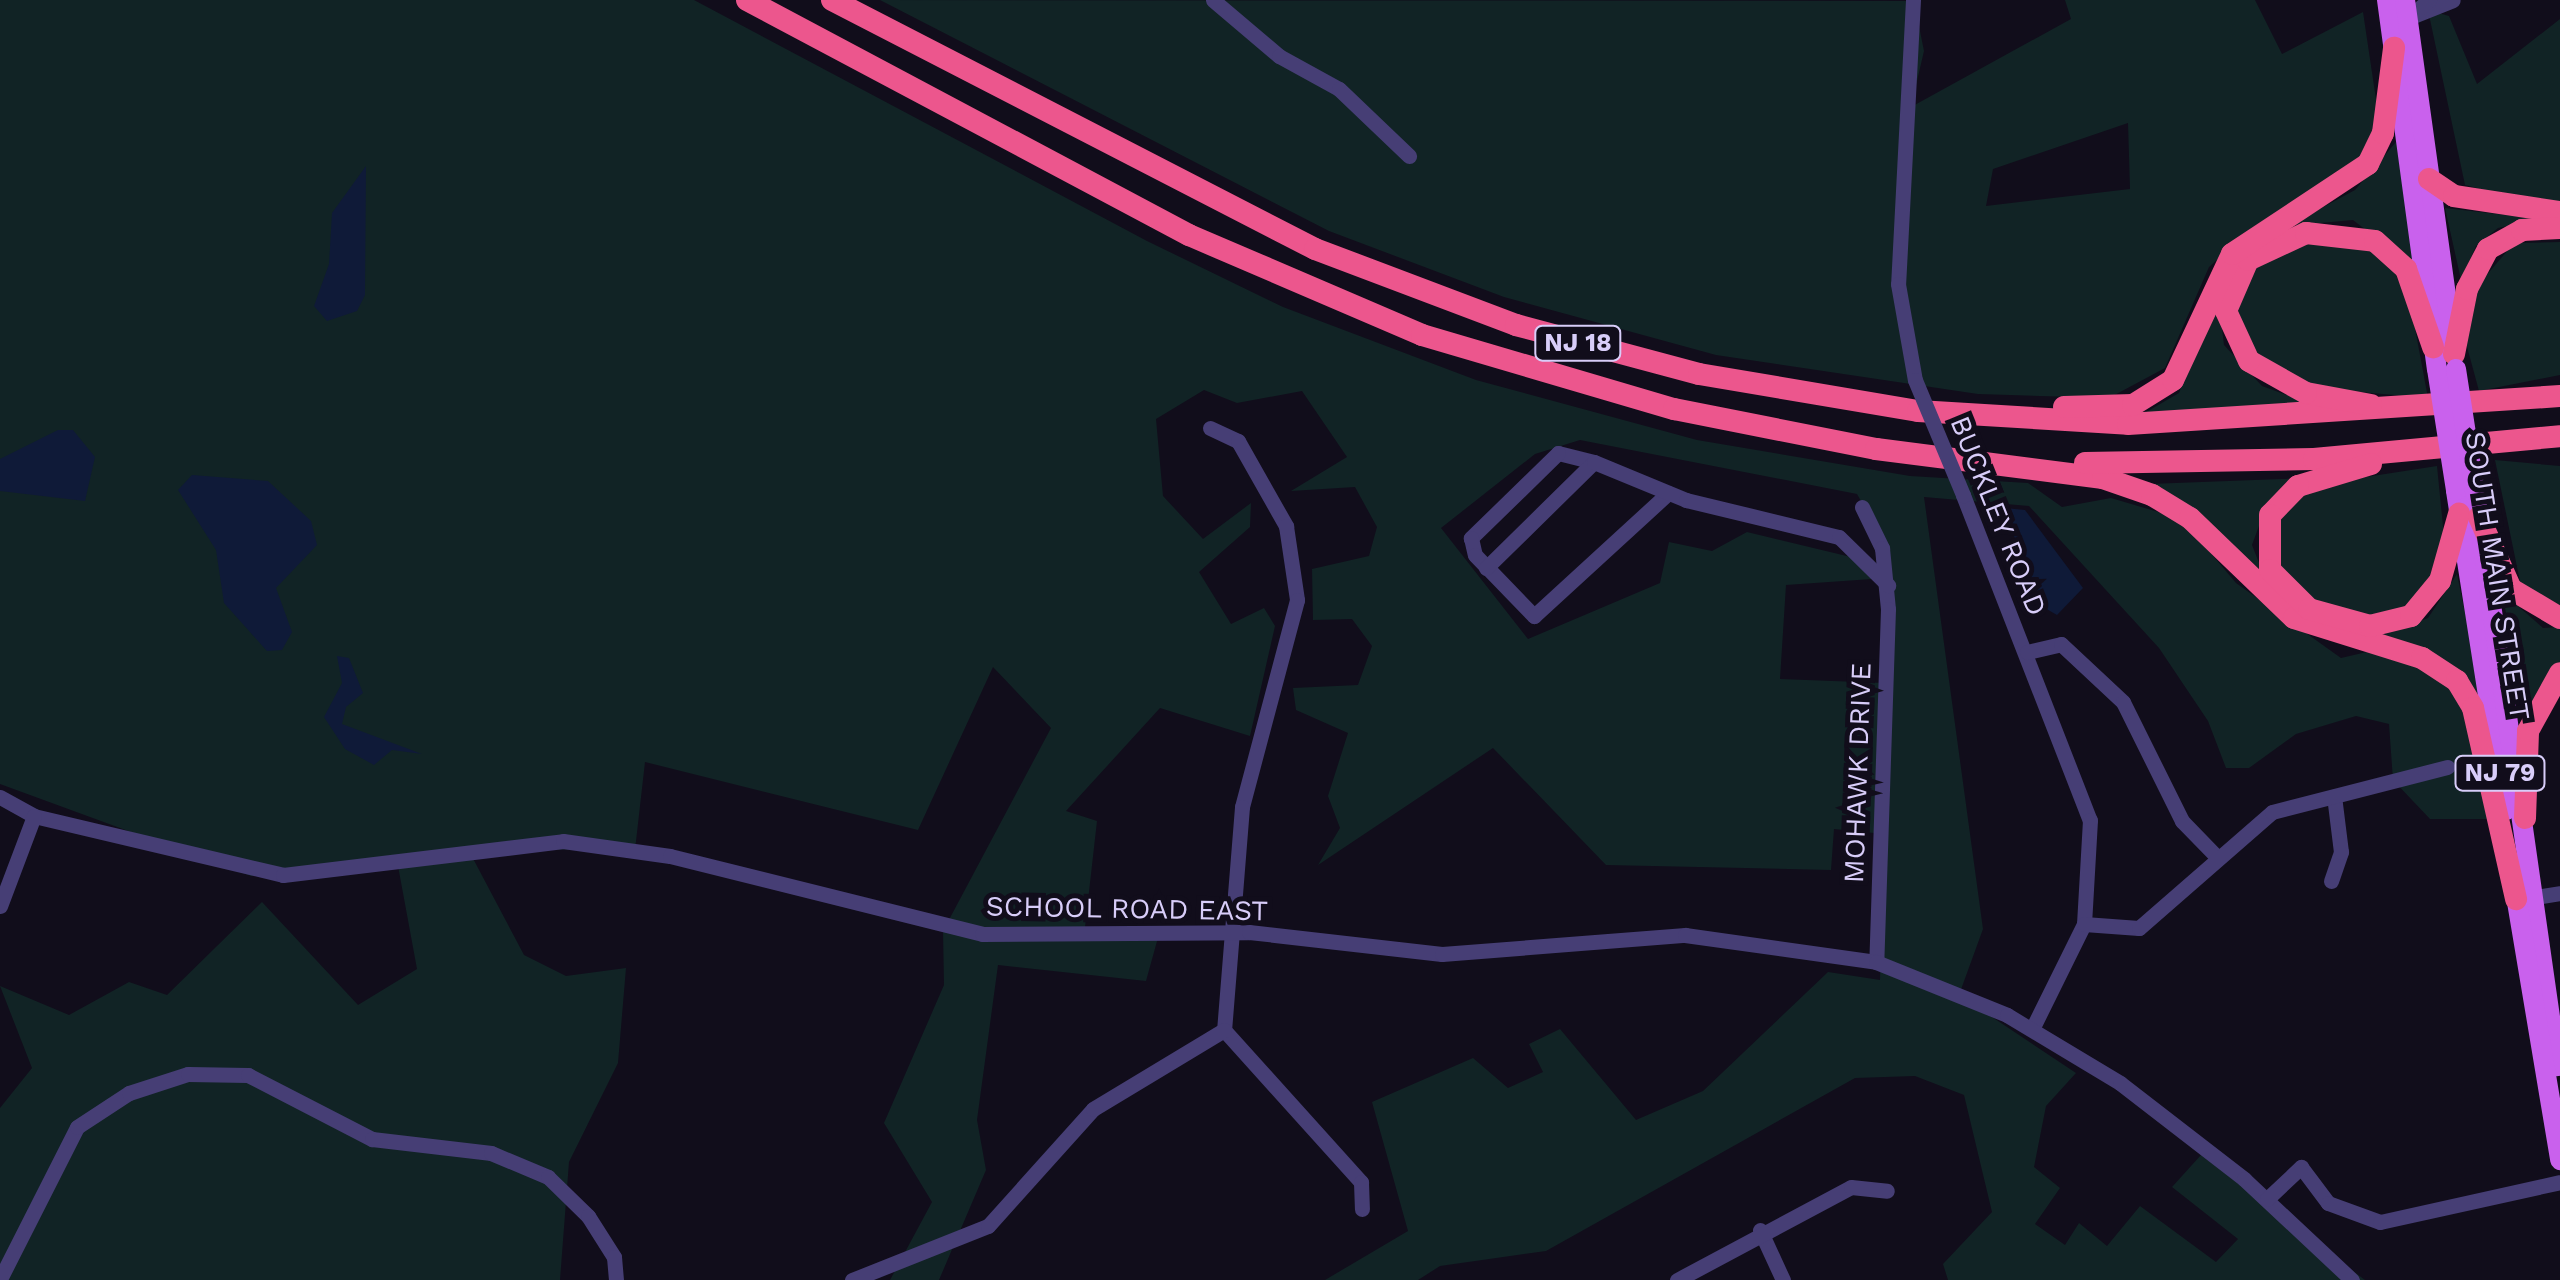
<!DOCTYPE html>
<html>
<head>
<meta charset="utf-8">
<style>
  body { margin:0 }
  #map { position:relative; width:2560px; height:1280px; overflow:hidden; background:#110d1b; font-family:"Work Sans",sans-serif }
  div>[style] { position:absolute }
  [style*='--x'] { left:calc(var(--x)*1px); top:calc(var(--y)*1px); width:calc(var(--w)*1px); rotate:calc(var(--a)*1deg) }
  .green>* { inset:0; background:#112325 }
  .water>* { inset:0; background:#0f1a38 }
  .minor>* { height:15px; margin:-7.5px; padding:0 7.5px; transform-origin:7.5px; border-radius:7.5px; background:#463e75 }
  .major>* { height:20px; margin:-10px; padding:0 10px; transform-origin:10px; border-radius:10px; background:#c961ed }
  .highway>* { height:22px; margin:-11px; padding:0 11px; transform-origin:11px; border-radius:11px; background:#ec568d }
  .minor-bridge>* { height:15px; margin:-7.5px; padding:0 7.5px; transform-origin:7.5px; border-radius:7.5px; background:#463e75 }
  .major-bridge>* { height:20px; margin:-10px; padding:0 10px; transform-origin:10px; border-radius:10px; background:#c961ed }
  span { translate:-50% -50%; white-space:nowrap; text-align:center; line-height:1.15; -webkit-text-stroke:10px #110d1b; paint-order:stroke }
  .shield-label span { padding:2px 8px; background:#110d1b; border:2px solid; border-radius:8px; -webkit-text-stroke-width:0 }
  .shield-label { font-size:25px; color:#d8cdf9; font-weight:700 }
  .street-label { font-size:28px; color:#d8cdf9 }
</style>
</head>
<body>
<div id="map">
  <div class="green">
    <i style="clip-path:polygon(evenodd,0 0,694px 0,1147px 241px,1283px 307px,1476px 380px,1697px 440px,1910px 476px,2028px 483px,2062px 507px,2111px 498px,2182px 519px,2236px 583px,2341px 658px,2371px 651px,2435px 673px,2460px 694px,2488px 819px,2430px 819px,2393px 780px,2389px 724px,2356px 716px,2296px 734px,2249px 768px,2226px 768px,2208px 721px,2159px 648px,2029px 506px,1924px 497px,1983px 929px,1959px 995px,2076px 1073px,2046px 1106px,2034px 1167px,2060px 1188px,2035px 1224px,2065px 1245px,2079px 1223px,2107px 1246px,2140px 1206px,2216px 1262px,2238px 1239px,2172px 1187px,2201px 1155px,2365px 1280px,1948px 1280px,1943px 1264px,1992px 1212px,1964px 1095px,1915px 1076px,1855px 1078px,1546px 1251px,1440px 1266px,1418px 1280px,1325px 1280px,1408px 1231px,1372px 1102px,1473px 1058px,1508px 1088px,1543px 1072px,1529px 1044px,1560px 1029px,1636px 1120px,1703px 1091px,1828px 972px,1880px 980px,1884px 834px,1834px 829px,1831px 870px,1606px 865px,1493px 748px,1318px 865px,1340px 828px,1328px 796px,1348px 733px,1296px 710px,1293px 688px,1358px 685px,1372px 646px,1352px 619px,1313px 620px,1312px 569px,1369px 556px,1377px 527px,1355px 487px,1291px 491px,1347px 457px,1302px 391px,1237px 403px,1204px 390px,1156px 419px,1163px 496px,1203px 539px,1251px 503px,1250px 527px,1199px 572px,1231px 624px,1264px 608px,1275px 626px,1250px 736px,1160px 708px,1066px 811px,1097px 821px,1084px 936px,1159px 934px,1146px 981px,998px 965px,977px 1120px,986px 1170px,939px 1280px,890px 1280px,932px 1202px,884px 1123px,944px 985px,943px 931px,1051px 728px,993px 667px,918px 830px,645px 762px,635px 850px,468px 849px,524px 955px,566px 976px,626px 968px,618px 1063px,569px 1162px,560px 1280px,0 1280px,0 1108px,32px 1068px,0 986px,69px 1015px,129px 982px,167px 995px,262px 902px,358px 1005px,417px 969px,398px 866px,251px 876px,0 784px,0 0,1580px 440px,1857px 494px,1890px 552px,1885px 683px,1780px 679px,1786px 585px,1872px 579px,1855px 558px,1747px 532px,1712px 551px,1669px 542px,1660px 583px,1528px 639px,1441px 528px,1535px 454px,1580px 440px)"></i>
    <i style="clip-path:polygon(evenodd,880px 0,1914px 1px,1924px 51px,1911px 107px,2071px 19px,2065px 0,2255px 0,2282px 54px,2363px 12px,2381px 133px,2346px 173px,2256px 225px,2209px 267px,2165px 368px,2109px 398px,1978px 394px,1716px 355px,1504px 297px,1329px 231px,880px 0,2128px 123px,2130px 189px,1986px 206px,1993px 169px,2128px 123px)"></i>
    <i style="clip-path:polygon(2428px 10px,2449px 16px,2477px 84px,2560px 19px,2560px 209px,2465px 185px)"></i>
    <i style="clip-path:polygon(2396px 142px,2416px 269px,2353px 220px,2288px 226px,2355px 190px)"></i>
    <i style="clip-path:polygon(2445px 208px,2541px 219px,2498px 228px,2476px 246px,2461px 280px)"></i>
    <i style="clip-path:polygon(2334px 240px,2387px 254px,2412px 312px,2428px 398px,2315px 388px,2261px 367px,2237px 324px,2235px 298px,2251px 269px,2291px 247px)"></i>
    <i style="clip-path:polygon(2560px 242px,2560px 375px,2479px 391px,2466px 343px,2478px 285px,2514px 243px)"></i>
    <i style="clip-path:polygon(2218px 295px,2224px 345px,2262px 386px,2314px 405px,2141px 415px,2179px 393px)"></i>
    <i style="clip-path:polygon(2495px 460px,2560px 466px,2560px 610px,2523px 596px)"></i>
    <i style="clip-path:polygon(2437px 466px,2444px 536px,2430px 581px,2409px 608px,2368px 621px,2313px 604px,2285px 580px,2273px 552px,2279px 520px,2299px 497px,2327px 483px)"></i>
    <i style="clip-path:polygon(2305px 478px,2266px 507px,2252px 545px,2269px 588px,2149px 484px)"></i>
    <i style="clip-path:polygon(2457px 574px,2483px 700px,2379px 636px,2428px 618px)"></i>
    <i style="clip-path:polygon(2502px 592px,2543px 628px,2560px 627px,2560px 668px,2525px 713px)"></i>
  </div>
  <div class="water">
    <i style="clip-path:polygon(366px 166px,365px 295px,357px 311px,327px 321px,314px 306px,329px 264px,332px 213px)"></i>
    <i style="clip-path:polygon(58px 430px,73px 430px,95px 457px,85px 501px,0 491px,0 459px)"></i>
    <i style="clip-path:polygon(192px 475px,268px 481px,311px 521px,317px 545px,276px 588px,292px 632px,282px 650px,267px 651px,224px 603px,216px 550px,178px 490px)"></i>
    <i style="clip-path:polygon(2005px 508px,2025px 510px,2083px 588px,2057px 615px,2036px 603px)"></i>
    <i style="clip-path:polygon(337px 656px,349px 658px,363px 693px,346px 707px,342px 724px,422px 754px,392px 750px,374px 765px,345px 749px,324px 717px,342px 683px)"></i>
  </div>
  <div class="minor">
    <i style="--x:1213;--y:0;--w:87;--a:40.3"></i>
    <i style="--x:1279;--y:56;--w:68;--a:28.8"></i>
    <i style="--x:1339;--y:89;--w:97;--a:43.7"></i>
    <i style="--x:1913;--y:0;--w:284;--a:93"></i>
    <i style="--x:1898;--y:284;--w:97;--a:80"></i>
    <i style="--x:2408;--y:18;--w:48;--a:-21.8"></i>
    <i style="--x:2408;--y:18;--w:28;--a:-41"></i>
    <i style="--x:1210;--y:428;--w:31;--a:25"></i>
    <i style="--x:1238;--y:441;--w:98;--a:60.5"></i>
    <i style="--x:1286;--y:526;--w:75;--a:81.5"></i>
    <i style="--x:1297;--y:600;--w:214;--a:104.9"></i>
    <i style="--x:1242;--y:807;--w:224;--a:94.6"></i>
    <i style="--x:1594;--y:462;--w:37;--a:-166"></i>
    <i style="--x:1558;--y:453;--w:122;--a:135.7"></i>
    <i style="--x:1471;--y:538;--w:17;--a:77"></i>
    <i style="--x:1475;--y:555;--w:85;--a:46"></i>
    <i style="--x:1534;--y:616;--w:182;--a:-42.5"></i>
    <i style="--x:1963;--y:495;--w:349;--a:68.7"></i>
    <i style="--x:2090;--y:820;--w:104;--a:93.3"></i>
    <i style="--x:2084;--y:924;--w:117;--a:116.3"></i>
    <i style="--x:1862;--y:507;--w:46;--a:64"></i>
    <i style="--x:1882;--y:548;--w:61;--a:84.4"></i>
    <i style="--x:1888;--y:609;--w:353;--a:91.9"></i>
    <i style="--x:1486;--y:568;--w:151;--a:-44.5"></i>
    <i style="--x:1594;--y:462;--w:100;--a:22.4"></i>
    <i style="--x:1686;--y:500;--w:157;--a:13.6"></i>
    <i style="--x:1839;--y:537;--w:69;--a:44.4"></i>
    <i style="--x:2027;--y:652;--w:35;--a:-13"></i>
    <i style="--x:2061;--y:644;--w:85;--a:43.1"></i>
    <i style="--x:2123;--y:702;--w:133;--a:63.6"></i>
    <i style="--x:2182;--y:821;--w:49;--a:45.8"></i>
    <i style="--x:0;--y:797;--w:39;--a:29"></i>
    <i style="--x:34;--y:816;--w:256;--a:13.3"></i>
    <i style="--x:283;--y:875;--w:282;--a:-6.9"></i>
    <i style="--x:563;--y:841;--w:108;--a:8"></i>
    <i style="--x:670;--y:856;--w:322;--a:14"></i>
    <i style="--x:982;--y:934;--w:267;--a:-0.4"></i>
    <i style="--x:1249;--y:932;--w:194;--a:6.5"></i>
    <i style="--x:1442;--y:954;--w:244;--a:-4.5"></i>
    <i style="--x:1685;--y:935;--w:193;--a:8"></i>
    <i style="--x:1876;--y:962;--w:141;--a:22"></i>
    <i style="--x:2007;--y:1015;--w:132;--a:31"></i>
    <i style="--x:2120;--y:1083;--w:157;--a:37.7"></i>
    <i style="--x:2244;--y:1179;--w:148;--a:43.1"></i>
    <i style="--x:2331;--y:881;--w:31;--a:-71"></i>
    <i style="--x:2341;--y:852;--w:56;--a:-97.1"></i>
    <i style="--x:2536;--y:897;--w:24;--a:-9"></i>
    <i style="--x:0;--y:906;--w:96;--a:-69.3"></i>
    <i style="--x:2084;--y:924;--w:55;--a:4.2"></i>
    <i style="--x:2139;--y:928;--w:176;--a:-41.1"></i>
    <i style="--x:2272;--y:812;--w:181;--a:-14.4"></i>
    <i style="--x:1224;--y:1030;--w:205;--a:48"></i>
    <i style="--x:1361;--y:1182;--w:27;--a:88"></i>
    <i style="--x:2267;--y:1199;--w:47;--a:-43.3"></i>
    <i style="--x:2301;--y:1167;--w:45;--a:53.1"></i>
    <i style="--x:2328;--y:1203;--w:55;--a:20.1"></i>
    <i style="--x:2380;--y:1222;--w:184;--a:-12.5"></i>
    <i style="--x:1760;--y:1230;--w:55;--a:65.3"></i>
    <i style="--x:0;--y:1279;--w:170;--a:-63.1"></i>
    <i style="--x:77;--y:1127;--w:62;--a:-33.2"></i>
    <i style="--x:129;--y:1093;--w:62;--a:-17.9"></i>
    <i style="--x:188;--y:1074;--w:60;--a:1"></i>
    <i style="--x:248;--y:1075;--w:140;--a:27.3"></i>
    <i style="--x:372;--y:1139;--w:120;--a:6.7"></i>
    <i style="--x:491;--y:1153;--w:62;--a:22.8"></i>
    <i style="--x:548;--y:1177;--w:56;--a:44.3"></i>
    <i style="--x:588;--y:1216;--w:49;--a:57.6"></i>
    <i style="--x:614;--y:1257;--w:23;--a:85"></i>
    <i style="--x:852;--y:1280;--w:146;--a:-21.7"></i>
    <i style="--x:988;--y:1226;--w:157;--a:-48.1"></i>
    <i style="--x:1093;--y:1109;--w:153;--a:-31.1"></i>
    <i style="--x:1677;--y:1280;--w:197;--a:-28.1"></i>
    <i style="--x:1851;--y:1187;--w:36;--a:6"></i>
  </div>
  <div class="major">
    <i style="--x:2387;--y:0;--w:372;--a:82.3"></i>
    <i style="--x:2405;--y:0;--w:350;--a:82.1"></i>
    <i style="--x:2456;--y:491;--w:323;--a:81.1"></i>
    <i style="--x:2475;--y:492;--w:580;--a:81.87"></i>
    <i style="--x:2514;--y:884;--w:280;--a:80.5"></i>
  </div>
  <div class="highway">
    <i style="--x:747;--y:0;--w:501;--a:28"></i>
    <i style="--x:1189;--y:235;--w:254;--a:23.2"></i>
    <i style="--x:1422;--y:335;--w:263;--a:16.4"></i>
    <i style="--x:1674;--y:409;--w:206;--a:11.2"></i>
    <i style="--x:1876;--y:449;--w:229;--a:7.3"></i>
    <i style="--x:2103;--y:478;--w:52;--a:19.1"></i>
    <i style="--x:2152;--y:495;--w:44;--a:31.2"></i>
    <i style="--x:2190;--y:518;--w:144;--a:43.9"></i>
    <i style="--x:2294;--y:618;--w:134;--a:17.4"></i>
    <i style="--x:2422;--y:658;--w:42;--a:33.3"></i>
    <i style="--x:2457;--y:681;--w:31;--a:59"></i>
    <i style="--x:2473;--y:708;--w:196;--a:77.3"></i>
    <i style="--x:832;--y:0;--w:543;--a:27.27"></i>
    <i style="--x:1315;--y:249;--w:215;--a:20.7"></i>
    <i style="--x:1516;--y:325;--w:189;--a:15"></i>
    <i style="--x:1699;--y:374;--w:222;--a:9.6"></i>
    <i style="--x:1918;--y:411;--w:210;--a:3.5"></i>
    <i style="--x:2128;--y:424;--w:433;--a:-3.7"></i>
    <i style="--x:2429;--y:179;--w:30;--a:34"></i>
    <i style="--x:2454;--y:196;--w:107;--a:8.6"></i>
    <i style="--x:2454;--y:354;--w:66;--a:-78.7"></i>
    <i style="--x:2467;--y:289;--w:45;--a:-62.3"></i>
    <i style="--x:2488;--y:249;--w:39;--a:-29"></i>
    <i style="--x:2522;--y:230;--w:38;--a:-3"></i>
    <i style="--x:2371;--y:405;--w:66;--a:-169.5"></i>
    <i style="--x:2306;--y:393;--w:65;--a:-150.7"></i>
    <i style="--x:2249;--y:361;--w:55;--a:-114.7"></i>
    <i style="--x:2226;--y:311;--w:56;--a:-66.7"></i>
    <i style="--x:2248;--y:260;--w:64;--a:-25"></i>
    <i style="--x:2306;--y:233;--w:69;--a:6.6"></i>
    <i style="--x:2375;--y:241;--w:42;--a:42.1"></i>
    <i style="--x:2406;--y:269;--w:83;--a:70.9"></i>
    <i style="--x:2064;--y:407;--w:69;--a:-1.7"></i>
    <i style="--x:2133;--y:405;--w:47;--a:-32"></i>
    <i style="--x:2173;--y:380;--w:139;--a:-64.9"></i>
    <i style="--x:2232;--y:254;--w:163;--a:-33.5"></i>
    <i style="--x:2368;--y:164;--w:34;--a:-64"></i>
    <i style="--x:2383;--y:133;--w:86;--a:-82.6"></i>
    <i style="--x:2085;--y:463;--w:229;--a:-1"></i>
    <i style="--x:2314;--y:459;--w:247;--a:-5.3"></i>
    <i style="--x:2371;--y:464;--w:76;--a:163.2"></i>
    <i style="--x:2298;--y:486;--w:40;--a:134"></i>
    <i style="--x:2270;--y:515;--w:55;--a:90"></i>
    <i style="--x:2270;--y:570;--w:55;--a:45"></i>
    <i style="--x:2309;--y:609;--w:63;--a:15.6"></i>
    <i style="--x:2370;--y:626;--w:42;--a:-13.7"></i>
    <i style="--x:2411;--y:616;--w:45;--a:-50.4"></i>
    <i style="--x:2440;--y:581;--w:70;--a:-74.2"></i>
    <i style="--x:2479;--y:517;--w:79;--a:66"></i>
    <i style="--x:2511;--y:589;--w:57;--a:30.6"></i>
    <i style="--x:2525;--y:818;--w:87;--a:-88"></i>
    <i style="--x:2528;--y:731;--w:66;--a:-61.1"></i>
  </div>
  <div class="minor-bridge">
    <i style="--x:1915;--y:380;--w:125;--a:67.3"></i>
  </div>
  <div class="major-bridge">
    <i style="--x:2437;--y:369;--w:123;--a:81.1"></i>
    <i style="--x:2456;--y:369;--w:124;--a:81.2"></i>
  </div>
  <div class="shield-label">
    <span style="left:1578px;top:343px">NJ 18</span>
    <span style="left:2500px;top:773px">NJ 79</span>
  </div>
  <div class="street-label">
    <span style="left:1998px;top:516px;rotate:68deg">BUCKLEY ROAD</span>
    <span style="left:2497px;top:576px;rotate:81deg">SOUTH MAIN STREET</span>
    <span style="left:1858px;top:773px;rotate:-88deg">MOHAWK DRIVE</span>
    <span style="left:1127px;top:909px;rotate:1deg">SCHOOL ROAD EAST</span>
  </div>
</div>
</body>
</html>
